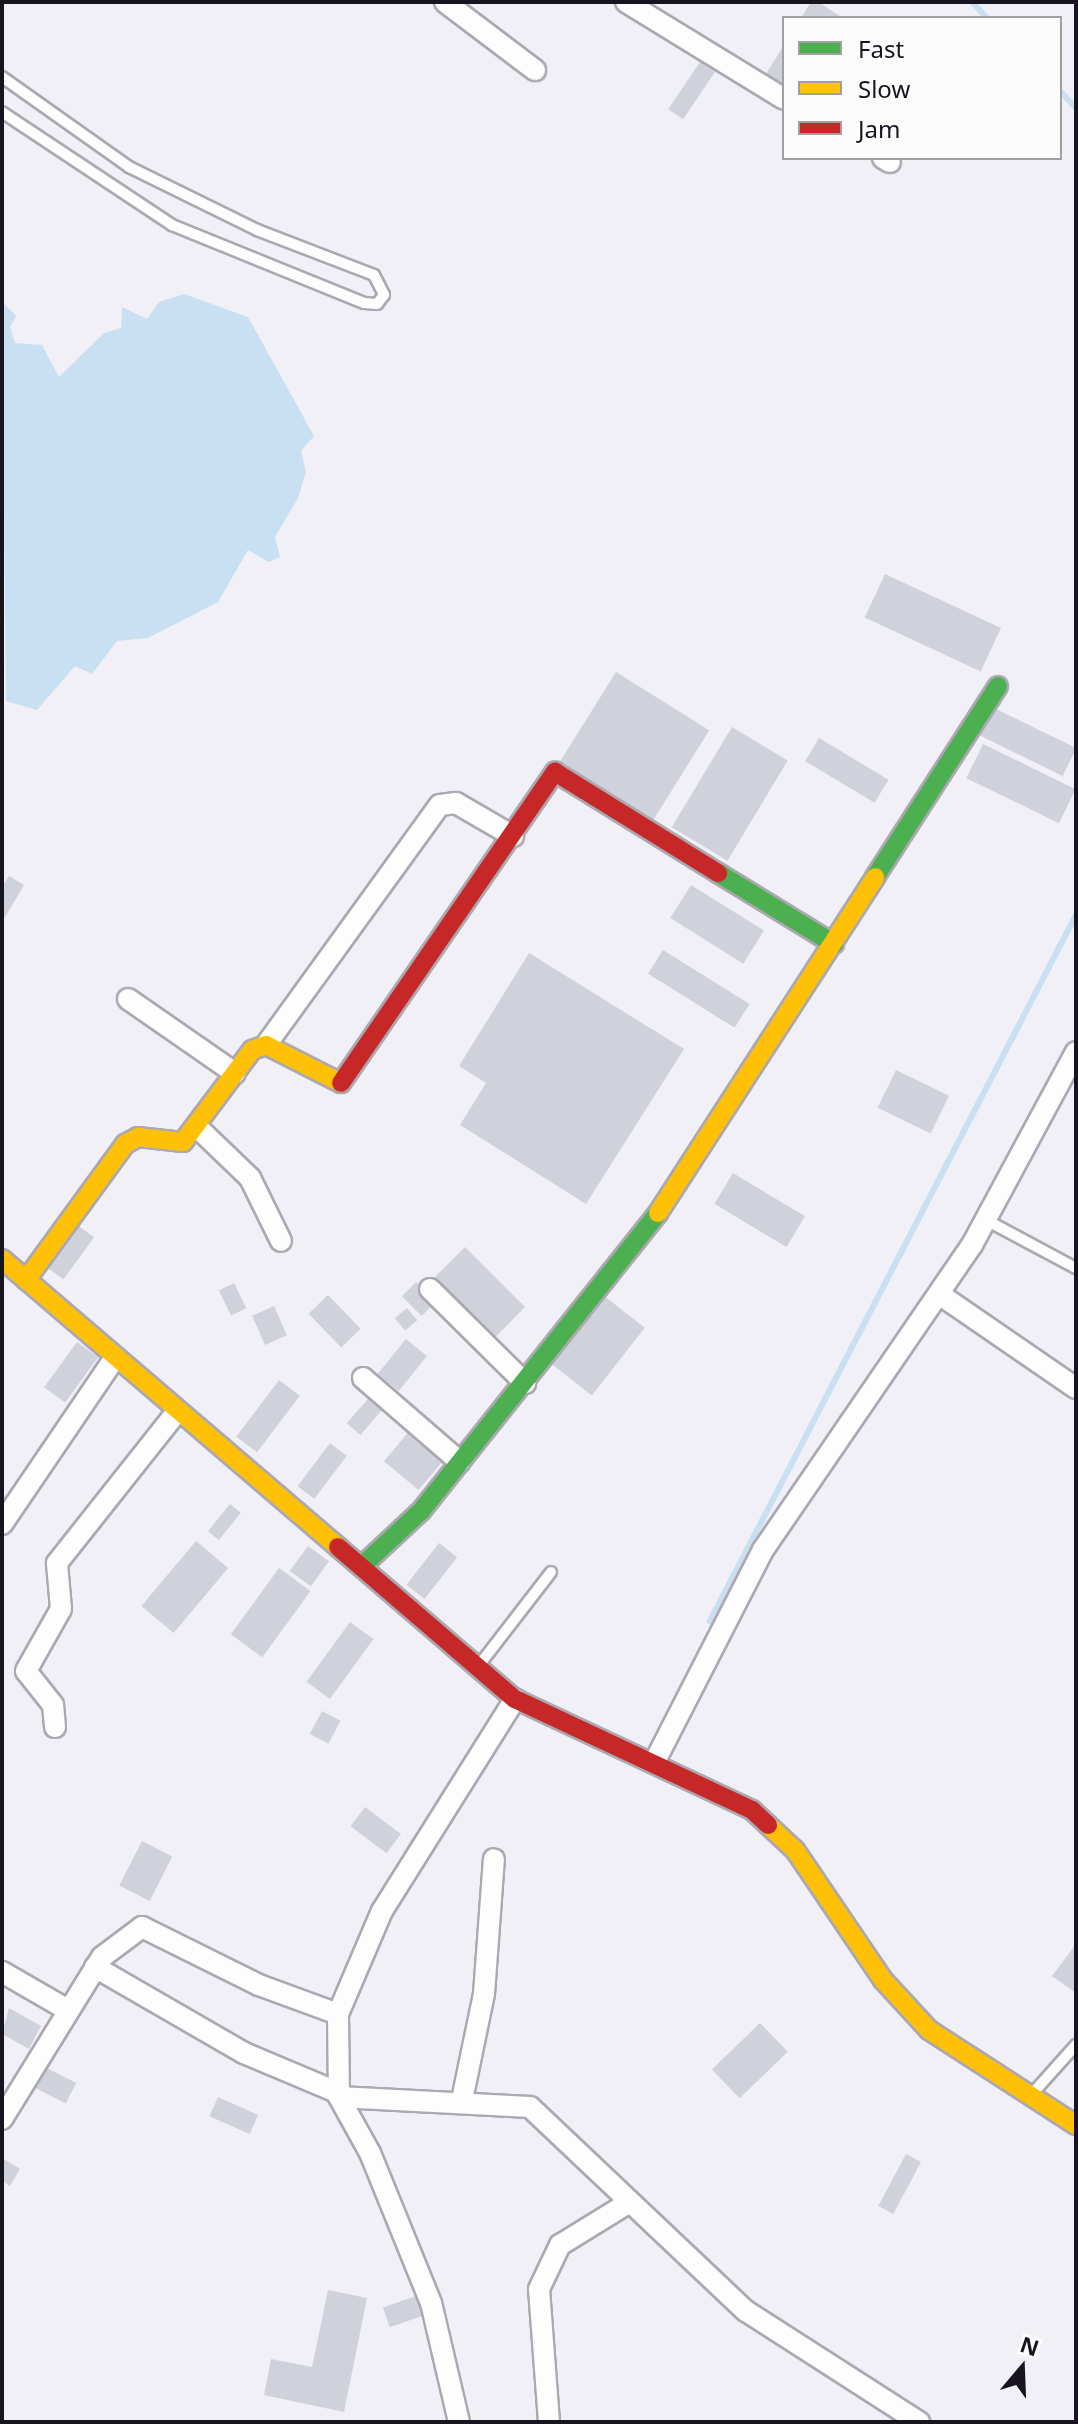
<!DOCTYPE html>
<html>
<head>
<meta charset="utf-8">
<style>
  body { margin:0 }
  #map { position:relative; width:1078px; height:2424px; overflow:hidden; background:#f1f0f6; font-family:"Noto Sans",sans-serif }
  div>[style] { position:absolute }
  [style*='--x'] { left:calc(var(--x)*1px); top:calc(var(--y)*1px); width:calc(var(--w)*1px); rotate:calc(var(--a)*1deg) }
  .water>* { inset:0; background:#c8e0f1 }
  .stream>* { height:6px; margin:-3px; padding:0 3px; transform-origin:3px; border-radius:3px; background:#c8e0f1 }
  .building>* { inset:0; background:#d0d2db; transform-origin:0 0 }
  .roads { filter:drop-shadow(2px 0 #aba8b1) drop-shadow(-2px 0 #aba8b1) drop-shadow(0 2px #aba8b1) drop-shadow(0 -2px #aba8b1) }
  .lane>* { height:10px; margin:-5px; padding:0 5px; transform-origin:5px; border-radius:5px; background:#fdfdfe }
  .street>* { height:20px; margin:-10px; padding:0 10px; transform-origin:10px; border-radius:10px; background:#fdfdfe }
  .fast>* { height:18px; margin:-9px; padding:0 9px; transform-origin:9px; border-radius:9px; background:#4caf50 }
  .slow>* { height:18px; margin:-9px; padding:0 9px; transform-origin:9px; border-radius:9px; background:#ffc107 }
  .jam>* { height:18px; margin:-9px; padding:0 9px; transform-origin:9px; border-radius:9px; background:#c62828 }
  span { translate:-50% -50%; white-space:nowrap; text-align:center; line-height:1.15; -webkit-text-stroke:6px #fcfcfc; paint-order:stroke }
  .frame { position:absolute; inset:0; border:4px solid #18141f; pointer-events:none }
  .legend { position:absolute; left:782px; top:16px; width:280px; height:144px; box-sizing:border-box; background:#fcfcfc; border:2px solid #a19fa4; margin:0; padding:10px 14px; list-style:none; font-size:24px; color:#18141f }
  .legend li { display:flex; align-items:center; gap:16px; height:40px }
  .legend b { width:40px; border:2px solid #a19fa4 }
  .north { position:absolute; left:982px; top:2328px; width:80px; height:80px; -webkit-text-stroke:6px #fcfcfc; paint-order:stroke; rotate:19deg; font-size:22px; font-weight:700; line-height:32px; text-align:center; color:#18141f }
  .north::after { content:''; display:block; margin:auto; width:28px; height:36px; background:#18141f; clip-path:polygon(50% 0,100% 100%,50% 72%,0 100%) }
</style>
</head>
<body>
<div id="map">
  <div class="water">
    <i style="clip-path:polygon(184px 294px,248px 317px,314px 436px,301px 451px,306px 472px,298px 498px,275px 537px,280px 557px,269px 562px,248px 550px,218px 602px,148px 638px,117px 641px,92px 674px,75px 666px,37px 710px,6px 701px,2px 301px,16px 316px,10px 327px,15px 343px,42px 345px,59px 377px,104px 333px,121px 328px,122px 307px,147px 319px,159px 302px)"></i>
  </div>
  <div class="stream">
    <i style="--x:972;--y:2;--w:22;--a:47"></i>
    <i style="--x:1060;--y:91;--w:23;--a:47"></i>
    <i style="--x:710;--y:1621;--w:795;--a:-62.6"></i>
  </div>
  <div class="building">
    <i style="clip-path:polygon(811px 2px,818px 2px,843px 18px,801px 18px)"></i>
    <i style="clip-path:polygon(784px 45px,784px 90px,764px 77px)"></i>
    <i style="left:700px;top:62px;width:18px;height:57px;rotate:34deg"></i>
    <i style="left:885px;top:574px;width:128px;height:48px;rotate:25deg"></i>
    <i style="left:616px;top:672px;width:110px;height:108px;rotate:32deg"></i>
    <i style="left:990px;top:706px;width:96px;height:31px;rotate:26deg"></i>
    <i style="left:732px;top:727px;width:65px;height:117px;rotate:31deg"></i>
    <i style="left:819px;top:738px;width:81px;height:27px;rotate:31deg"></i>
    <i style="left:983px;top:744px;width:103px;height:38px;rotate:26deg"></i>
    <i style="clip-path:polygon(9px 876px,24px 885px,2px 922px,2px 886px)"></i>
    <i style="left:691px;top:885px;width:86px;height:39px;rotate:32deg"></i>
    <i style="left:663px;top:950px;width:102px;height:28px;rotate:32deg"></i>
    <i style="clip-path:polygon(529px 953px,684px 1049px,586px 1204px,460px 1125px,486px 1083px,459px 1066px)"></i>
    <i style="left:896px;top:1070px;width:59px;height:42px;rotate:26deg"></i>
    <i style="left:733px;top:1173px;width:84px;height:36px;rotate:31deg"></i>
    <i style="left:73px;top:1222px;width:26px;height:52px;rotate:36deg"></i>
    <i style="left:465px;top:1247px;width:85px;height:49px;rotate:45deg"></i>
    <i style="left:416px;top:1282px;width:28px;height:20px;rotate:45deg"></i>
    <i style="left:234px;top:1283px;width:28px;height:17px;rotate:64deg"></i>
    <i style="left:328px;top:1295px;width:47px;height:27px;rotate:46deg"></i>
    <i style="left:603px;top:1295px;width:53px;height:86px;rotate:38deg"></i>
    <i style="left:274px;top:1306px;width:32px;height:24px;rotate:66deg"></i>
    <i style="left:407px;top:1308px;width:16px;height:16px;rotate:50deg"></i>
    <i style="left:406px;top:1339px;width:27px;height:45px;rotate:39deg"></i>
    <i style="left:77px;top:1342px;width:26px;height:56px;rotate:36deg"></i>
    <i style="left:279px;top:1380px;width:26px;height:71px;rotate:37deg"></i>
    <i style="left:373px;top:1393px;width:18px;height:40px;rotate:41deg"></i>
    <i style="left:411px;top:1429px;width:45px;height:42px;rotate:40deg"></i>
    <i style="left:330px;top:1443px;width:21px;height:54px;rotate:37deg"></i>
    <i style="left:230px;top:1504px;width:14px;height:35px;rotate:39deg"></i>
    <i style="left:196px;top:1541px;width:42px;height:85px;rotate:40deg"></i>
    <i style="left:439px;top:1543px;width:23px;height:53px;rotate:38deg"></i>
    <i style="left:308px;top:1546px;width:26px;height:31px;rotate:36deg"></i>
    <i style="left:279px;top:1568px;width:39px;height:82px;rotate:36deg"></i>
    <i style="left:350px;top:1622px;width:29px;height:74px;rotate:36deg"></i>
    <i style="left:322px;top:1711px;width:21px;height:26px;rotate:28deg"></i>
    <i style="left:365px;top:1807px;width:45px;height:24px;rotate:37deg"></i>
    <i style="left:142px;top:1841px;width:34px;height:50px;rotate:27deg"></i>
    <i style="clip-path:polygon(1076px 1944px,1076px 1993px,1052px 1976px)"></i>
    <i style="clip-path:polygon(9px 2008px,41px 2026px,29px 2049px,2px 2034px)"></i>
    <i style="left:760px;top:2023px;width:40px;height:67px;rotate:46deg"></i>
    <i style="left:37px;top:2063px;width:44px;height:23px;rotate:27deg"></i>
    <i style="left:218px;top:2097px;width:44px;height:21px;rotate:24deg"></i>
    <i style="left:906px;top:2154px;width:17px;height:59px;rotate:28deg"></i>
    <i style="clip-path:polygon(2px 2158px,20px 2169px,10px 2186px,2px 2181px)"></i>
    <i style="clip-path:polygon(328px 2290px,367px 2298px,344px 2412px,264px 2395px,271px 2359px,312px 2367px)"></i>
    <i style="left:416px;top:2296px;width:21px;height:35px;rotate:71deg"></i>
  </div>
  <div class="roads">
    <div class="lane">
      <i style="--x:2;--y:77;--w:156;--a:35.3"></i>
      <i style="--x:129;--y:167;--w:143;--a:26.2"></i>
      <i style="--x:257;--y:230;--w:125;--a:21"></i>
      <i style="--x:374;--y:275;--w:22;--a:63"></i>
      <i style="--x:384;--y:295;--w:11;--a:128"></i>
      <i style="--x:377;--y:304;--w:13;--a:-176"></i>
      <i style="--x:364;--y:303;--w:207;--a:-157.9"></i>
      <i style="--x:172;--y:225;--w:204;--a:-146.4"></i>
      <i style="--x:986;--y:1220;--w:102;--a:28.1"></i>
      <i style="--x:480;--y:1664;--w:116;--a:-52.3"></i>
      <i style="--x:1032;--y:2094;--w:66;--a:-48.1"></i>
    </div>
    <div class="street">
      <i style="--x:445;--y:2;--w:113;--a:37.1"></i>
      <i style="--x:626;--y:2;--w:185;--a:31.5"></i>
      <i style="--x:883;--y:158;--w:8;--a:30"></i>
      <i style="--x:128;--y:999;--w:130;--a:34.7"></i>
      <i style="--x:266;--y:1045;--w:296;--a:-54.1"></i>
      <i style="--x:440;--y:805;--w:16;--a:-7"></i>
      <i style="--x:456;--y:803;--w:66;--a:30.1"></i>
      <i style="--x:197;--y:1127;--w:74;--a:43.9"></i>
      <i style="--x:250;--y:1178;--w:70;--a:63.8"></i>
      <i style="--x:430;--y:1289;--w:134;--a:44.7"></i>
      <i style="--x:939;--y:1294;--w:166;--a:34.5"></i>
      <i style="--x:363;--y:1378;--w:128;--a:40.9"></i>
      <i style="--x:2;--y:1524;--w:201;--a:-55.8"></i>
      <i style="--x:55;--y:1727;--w:22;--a:-95"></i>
      <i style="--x:53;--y:1705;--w:43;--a:-128.5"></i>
      <i style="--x:26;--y:1671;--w:71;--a:-60.6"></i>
      <i style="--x:61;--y:1609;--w:46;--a:-95"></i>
      <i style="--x:57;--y:1563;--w:191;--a:-51.6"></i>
      <i style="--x:655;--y:1761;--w:237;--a:-62.9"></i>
      <i style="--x:763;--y:1550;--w:370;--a:-55.6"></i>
      <i style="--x:972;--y:1245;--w:219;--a:-61.7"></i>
      <i style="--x:95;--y:1967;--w:172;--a:30"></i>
      <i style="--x:244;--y:2053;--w:103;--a:22.8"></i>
      <i style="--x:2;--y:1972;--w:74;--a:30"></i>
      <i style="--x:339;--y:2097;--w:191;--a:3"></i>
      <i style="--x:530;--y:2107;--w:297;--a:43.4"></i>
      <i style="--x:746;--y:2311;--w:206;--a:32.7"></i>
      <i style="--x:462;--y:2100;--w:108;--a:-78.3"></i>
      <i style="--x:484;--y:1994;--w:135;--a:-85.8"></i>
      <i style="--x:2;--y:2119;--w:190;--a:-58.3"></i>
      <i style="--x:102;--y:1957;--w:50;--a:-36.9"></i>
      <i style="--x:142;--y:1927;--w:131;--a:26.4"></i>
      <i style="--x:259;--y:1985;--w:84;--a:20.2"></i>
      <i style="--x:459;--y:2422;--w:122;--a:-103.2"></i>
      <i style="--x:431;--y:2303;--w:162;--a:-112.1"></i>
      <i style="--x:370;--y:2153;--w:64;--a:-119"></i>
      <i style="--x:339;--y:2097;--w:83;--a:-90.7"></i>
      <i style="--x:338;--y:2014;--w:112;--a:-66.9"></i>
      <i style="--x:382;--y:1911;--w:250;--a:-57.9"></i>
      <i style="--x:549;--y:2422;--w:133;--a:-94.3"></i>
      <i style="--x:539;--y:2289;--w:49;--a:-64.5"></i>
      <i style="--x:560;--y:2245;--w:82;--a:-31.6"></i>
    </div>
    <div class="fast">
      <i style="--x:718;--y:873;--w:136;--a:31.5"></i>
      <i style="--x:875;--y:877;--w:227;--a:-57.2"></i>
      <i style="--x:362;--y:1566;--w:81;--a:-43"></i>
      <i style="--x:421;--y:1511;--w:381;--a:-51.5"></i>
    </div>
    <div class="slow">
      <i style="--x:658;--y:1213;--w:400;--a:-57.1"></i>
      <i style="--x:2;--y:1259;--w:443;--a:40.6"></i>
      <i style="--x:26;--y:1280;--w:168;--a:-53.9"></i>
      <i style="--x:125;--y:1144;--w:15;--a:-28"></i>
      <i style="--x:138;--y:1137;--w:45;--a:6.3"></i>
      <i style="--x:183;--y:1142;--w:115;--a:-53.1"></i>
      <i style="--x:252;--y:1050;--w:15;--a:-20"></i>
      <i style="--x:266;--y:1045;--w:84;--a:26.9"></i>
      <i style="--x:768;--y:1825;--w:37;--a:43"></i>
      <i style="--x:795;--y:1850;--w:157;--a:55.9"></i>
      <i style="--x:883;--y:1980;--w:68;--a:47.4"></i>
      <i style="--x:929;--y:2030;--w:175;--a:32.9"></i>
    </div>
    <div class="jam">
      <i style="--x:341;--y:1083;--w:378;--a:-55.5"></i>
      <i style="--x:555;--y:772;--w:192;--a:31.8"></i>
      <i style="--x:338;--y:1547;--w:233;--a:40.7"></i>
      <i style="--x:515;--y:1699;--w:262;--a:25.1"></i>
      <i style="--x:752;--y:1810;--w:22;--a:43"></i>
    </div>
  </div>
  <div class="frame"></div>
  <ul class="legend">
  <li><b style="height:10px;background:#4caf50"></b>Fast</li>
  <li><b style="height:10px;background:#ffc107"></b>Slow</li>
  <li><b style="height:10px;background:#c62828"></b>Jam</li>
  </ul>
  <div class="north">N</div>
</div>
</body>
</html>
